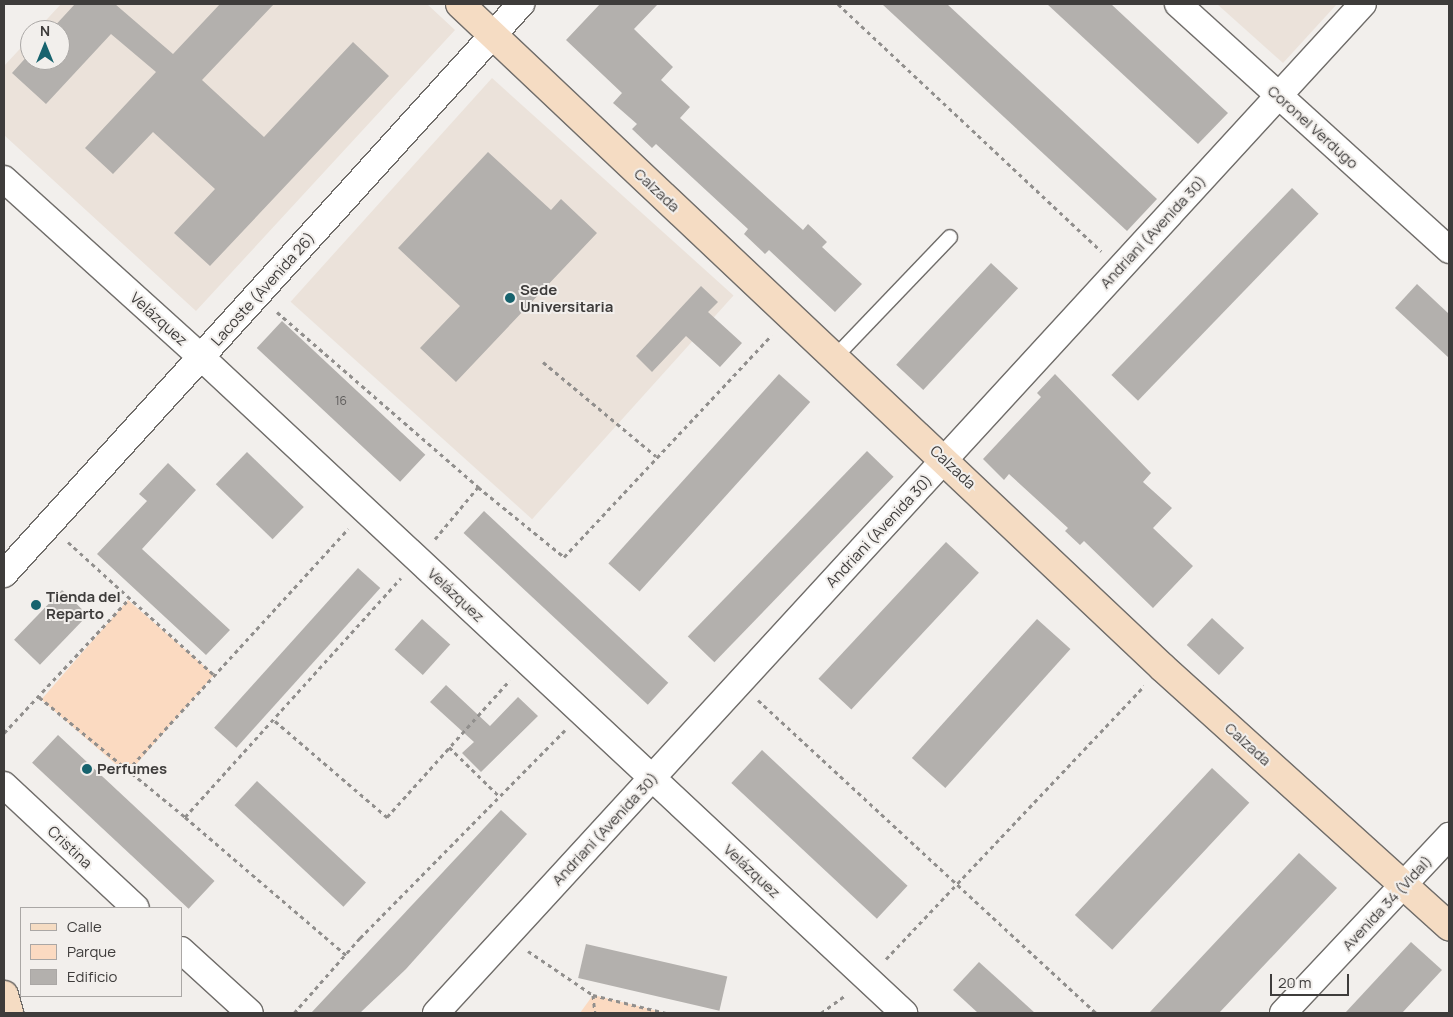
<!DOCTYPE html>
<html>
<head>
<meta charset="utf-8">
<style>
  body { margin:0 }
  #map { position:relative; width:1453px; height:1017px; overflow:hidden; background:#f2efec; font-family:Manrope,sans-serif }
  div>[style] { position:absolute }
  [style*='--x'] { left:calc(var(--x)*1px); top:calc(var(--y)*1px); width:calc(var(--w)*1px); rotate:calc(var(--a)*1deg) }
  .built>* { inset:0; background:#ebe2da; transform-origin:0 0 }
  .green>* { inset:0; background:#fbdac1; transform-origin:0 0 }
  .building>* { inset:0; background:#b3b0ad; transform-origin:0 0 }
  .path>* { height:3px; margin-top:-1.5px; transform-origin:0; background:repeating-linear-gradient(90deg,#918f8d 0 4px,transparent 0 8px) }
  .roads { filter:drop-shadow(1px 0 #706d6a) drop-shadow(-1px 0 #706d6a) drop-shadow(0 1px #706d6a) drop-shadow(0 -1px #706d6a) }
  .lane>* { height:14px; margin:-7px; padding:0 7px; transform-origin:7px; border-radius:7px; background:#fff }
  .street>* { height:26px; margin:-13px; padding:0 13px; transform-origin:13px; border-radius:13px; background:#fff }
  .secondary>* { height:28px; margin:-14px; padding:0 14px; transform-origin:14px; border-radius:14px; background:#f5dcc3 }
  .dots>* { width:14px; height:14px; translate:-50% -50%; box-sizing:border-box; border:2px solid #f2efec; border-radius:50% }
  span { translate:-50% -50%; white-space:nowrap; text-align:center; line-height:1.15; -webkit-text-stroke:4px #f2efec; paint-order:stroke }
  .number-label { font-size:12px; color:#5b5958 }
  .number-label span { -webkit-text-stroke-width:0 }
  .street-label { font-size:15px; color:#3e3c3b }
  .poi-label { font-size:15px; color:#3e3c3b; font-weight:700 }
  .left { translate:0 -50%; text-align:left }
  .frame { position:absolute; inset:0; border:5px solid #3e3c3b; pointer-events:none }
  .legend { position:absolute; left:20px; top:907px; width:162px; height:90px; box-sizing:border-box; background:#f2efec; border:1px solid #aaa7a5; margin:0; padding:6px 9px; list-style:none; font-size:15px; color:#3e3c3b }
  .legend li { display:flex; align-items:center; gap:10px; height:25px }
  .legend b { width:25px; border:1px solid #aaa7a5 }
  .north { position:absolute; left:20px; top:20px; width:50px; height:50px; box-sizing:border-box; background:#f2efec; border:1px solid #aaa7a5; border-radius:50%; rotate:0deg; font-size:14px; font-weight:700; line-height:20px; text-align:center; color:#3e3c3b }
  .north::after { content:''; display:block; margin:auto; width:18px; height:22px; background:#17636e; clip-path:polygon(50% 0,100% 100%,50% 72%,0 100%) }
  .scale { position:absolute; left:1270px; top:974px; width:79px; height:22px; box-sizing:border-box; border:2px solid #3e3c3b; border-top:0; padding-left:6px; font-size:15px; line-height:18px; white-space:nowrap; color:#3e3c3b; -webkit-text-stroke:4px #f2efec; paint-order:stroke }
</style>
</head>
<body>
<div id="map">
  <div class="built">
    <i style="clip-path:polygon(61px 4px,427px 4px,455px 30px,196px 311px,4px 135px,4px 66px,30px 38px,30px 60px,60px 60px,60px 30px,37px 30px)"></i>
    <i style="clip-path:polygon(1217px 4px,1337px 4px,1283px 63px)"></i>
    <i style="left:492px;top:78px;width:325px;height:301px;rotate:42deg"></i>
  </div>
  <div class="green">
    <i style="left:128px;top:600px;width:114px;height:132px;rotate:41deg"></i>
    <i style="clip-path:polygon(593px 995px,666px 1013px,580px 1013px)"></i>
  </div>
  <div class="building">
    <i style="clip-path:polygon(75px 4px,115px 4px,173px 54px,220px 4px,274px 4px,202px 80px,264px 137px,353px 42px,389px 76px,210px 266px,174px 233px,215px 189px,153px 132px,113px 174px,85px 148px,156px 72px,111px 34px,46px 104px,12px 73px,30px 53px,30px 60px,60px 60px,60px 30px,51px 30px)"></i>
    <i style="clip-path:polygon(600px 4px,658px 4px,634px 29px,673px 67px,661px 80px,690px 107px,680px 118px,803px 230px,808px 224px,827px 242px,822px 247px,862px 284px,835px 312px,769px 250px,765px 254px,744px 234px,748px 229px,656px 144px,652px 148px,632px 129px,637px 124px,613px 103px,622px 93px,566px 40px)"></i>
    <i style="clip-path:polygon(882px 4px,947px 4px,1157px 199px,1127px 231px)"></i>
    <i style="clip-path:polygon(1047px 4px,1111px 4px,1228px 113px,1198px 144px)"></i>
    <i style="clip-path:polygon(488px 152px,551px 210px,561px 199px,597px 233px,456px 382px,420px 348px,460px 306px,398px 248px)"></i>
    <i style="left:1292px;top:188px;width:37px;height:260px;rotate:44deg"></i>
    <i style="left:991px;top:263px;width:37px;height:139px;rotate:43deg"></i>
    <i style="clip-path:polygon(1417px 284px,1449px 314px,1449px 358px,1395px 308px)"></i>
    <i style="clip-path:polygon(701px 286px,718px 302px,708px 312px,742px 343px,720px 367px,686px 336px,652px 372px,636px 356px)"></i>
    <i style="left:282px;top:321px;width:196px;height:37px;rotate:43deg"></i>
    <i style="left:779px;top:374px;width:42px;height:255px;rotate:42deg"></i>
    <i style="clip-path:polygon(1055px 374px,1151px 473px,1143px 482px,1172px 508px,1153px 528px,1193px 566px,1153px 608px,1084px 541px,1080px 545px,1065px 531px,1068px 528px,1009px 474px,1004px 480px,983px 459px,1041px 397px,1037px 393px)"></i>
    <i style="left:867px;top:451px;width:37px;height:258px;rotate:44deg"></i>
    <i style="left:247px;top:452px;width:79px;height:45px;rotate:44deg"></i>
    <i style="clip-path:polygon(168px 463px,196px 490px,142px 549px,230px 630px,206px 655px,97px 554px,147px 501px,139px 494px)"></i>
    <i style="left:484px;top:511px;width:252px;height:30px;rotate:43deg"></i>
    <i style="left:946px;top:542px;width:45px;height:187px;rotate:43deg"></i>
    <i style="left:358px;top:568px;width:30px;height:215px;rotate:42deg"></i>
    <i style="left:62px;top:590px;width:36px;height:69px;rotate:44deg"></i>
    <i style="left:1212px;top:618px;width:44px;height:37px;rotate:43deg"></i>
    <i style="left:422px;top:619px;width:38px;height:41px;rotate:42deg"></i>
    <i style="left:1037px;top:619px;width:45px;height:187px;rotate:42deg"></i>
    <i style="clip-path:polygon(446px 685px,490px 726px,518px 697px,538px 716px,481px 772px,462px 753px,474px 742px,430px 702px)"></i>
    <i style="left:58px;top:735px;width:214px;height:38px;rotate:43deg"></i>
    <i style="left:762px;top:750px;width:199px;height:45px;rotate:43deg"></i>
    <i style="left:1212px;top:768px;width:51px;height:201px;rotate:43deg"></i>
    <i style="left:257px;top:781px;width:149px;height:33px;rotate:43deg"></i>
    <i style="clip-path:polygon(501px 810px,527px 834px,406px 969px,360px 1013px,311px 1013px)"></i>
    <i style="clip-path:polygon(1299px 853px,1337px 888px,1219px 1013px,1149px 1013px)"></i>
    <i style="clip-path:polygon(1411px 942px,1442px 970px,1402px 1013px,1345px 1013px)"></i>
    <i style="left:586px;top:944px;width:145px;height:35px;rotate:13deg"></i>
    <i style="clip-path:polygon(979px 962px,1035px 1013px,978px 1013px,953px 990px)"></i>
  </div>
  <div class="path">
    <i style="--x:838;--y:4;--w:361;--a:43.2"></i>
    <i style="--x:277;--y:312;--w:267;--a:41"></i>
    <i style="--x:543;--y:362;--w:147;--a:39.8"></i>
    <i style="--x:435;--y:539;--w:67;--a:-50.4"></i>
    <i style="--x:478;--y:487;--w:111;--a:39.1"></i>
    <i style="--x:564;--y:557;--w:304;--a:-46.9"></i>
    <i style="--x:68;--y:542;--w:197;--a:42.3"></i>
    <i style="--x:39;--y:697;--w:189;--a:39.4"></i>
    <i style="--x:185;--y:817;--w:322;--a:-47.9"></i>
    <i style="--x:758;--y:700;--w:461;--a:42.8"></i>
    <i style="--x:275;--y:721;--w:148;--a:40.6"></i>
    <i style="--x:387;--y:817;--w:184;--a:-48.1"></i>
    <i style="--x:4;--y:733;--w:182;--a:-47"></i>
    <i style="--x:449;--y:747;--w:70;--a:44.4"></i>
    <i style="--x:127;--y:771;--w:328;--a:-47.6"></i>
    <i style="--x:185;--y:817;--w:212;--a:40.6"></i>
    <i style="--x:528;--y:951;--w:78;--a:34.1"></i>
    <i style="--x:593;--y:995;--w:18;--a:84"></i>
    <i style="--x:886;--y:959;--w:376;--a:-46.6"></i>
    <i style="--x:593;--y:995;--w:75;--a:13.9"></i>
    <i style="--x:294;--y:1013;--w:100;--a:-48.7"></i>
    <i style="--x:360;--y:938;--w:292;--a:-45.4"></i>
    <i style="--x:821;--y:1013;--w:31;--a:-36"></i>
  </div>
  <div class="roads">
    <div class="lane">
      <i style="--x:835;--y:357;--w:166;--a:-46.2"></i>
    </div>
    <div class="street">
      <i style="--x:1178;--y:4;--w:366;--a:42.2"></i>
      <i style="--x:4;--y:179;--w:266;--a:42.1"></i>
      <i style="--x:201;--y:357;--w:962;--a:43.02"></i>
      <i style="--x:4;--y:574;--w:770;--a:-47.79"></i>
      <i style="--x:4;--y:785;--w:180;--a:43"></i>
      <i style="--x:181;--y:950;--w:93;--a:42.4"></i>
      <i style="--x:436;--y:1013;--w:1370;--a:-47.43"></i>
      <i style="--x:1283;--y:1013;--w:243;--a:-46.8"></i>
    </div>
    <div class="secondary">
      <i style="--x:460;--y:4;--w:966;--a:43.36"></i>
      <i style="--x:1162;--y:667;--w:387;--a:42.1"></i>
      <i style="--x:4;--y:995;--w:19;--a:74"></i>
    </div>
  </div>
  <div class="dots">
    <i style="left:510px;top:298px;background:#17636e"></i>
    <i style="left:36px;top:605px;background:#17636e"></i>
    <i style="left:87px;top:769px;background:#17636e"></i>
  </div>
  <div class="number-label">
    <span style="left:341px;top:401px">16</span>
  </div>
  <div class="street-label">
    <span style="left:1313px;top:127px;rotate:42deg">Coronel Verdugo</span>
    <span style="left:657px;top:190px;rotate:43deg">Calzada</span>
    <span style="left:1153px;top:232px;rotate:-47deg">Andriani (Avenida 30)</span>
    <span style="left:263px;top:289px;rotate:-48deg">Lacoste (Avenida 26)</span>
    <span style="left:159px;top:319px;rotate:42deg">Velázquez</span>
    <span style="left:953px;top:467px;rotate:43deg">Calzada</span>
    <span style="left:879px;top:531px;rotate:-47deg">Andriani (Avenida 30)</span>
    <span style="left:456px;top:595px;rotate:43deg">Velázquez</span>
    <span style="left:1248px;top:744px;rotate:42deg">Calzada</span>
    <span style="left:605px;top:829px;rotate:-47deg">Andriani (Avenida 30)</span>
    <span style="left:70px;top:847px;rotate:43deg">Cristina</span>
    <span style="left:752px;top:871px;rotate:43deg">Velázquez</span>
    <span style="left:1387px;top:903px;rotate:-47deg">Avenida 34 (Vidal)</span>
  </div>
  <div class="poi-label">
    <span class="left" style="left:520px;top:298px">Sede<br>Universitaria</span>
    <span class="left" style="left:46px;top:605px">Tienda del<br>Reparto</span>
    <span class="left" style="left:97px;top:769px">Perfumes</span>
  </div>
  <div class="frame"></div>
  <ul class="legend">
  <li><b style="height:6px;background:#f5dcc3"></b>Calle</li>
  <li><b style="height:14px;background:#fbdac1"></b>Parque</li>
  <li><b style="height:14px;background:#b3b0ad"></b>Edificio</li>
  </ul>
  <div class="north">N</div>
  <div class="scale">20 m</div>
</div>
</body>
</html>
